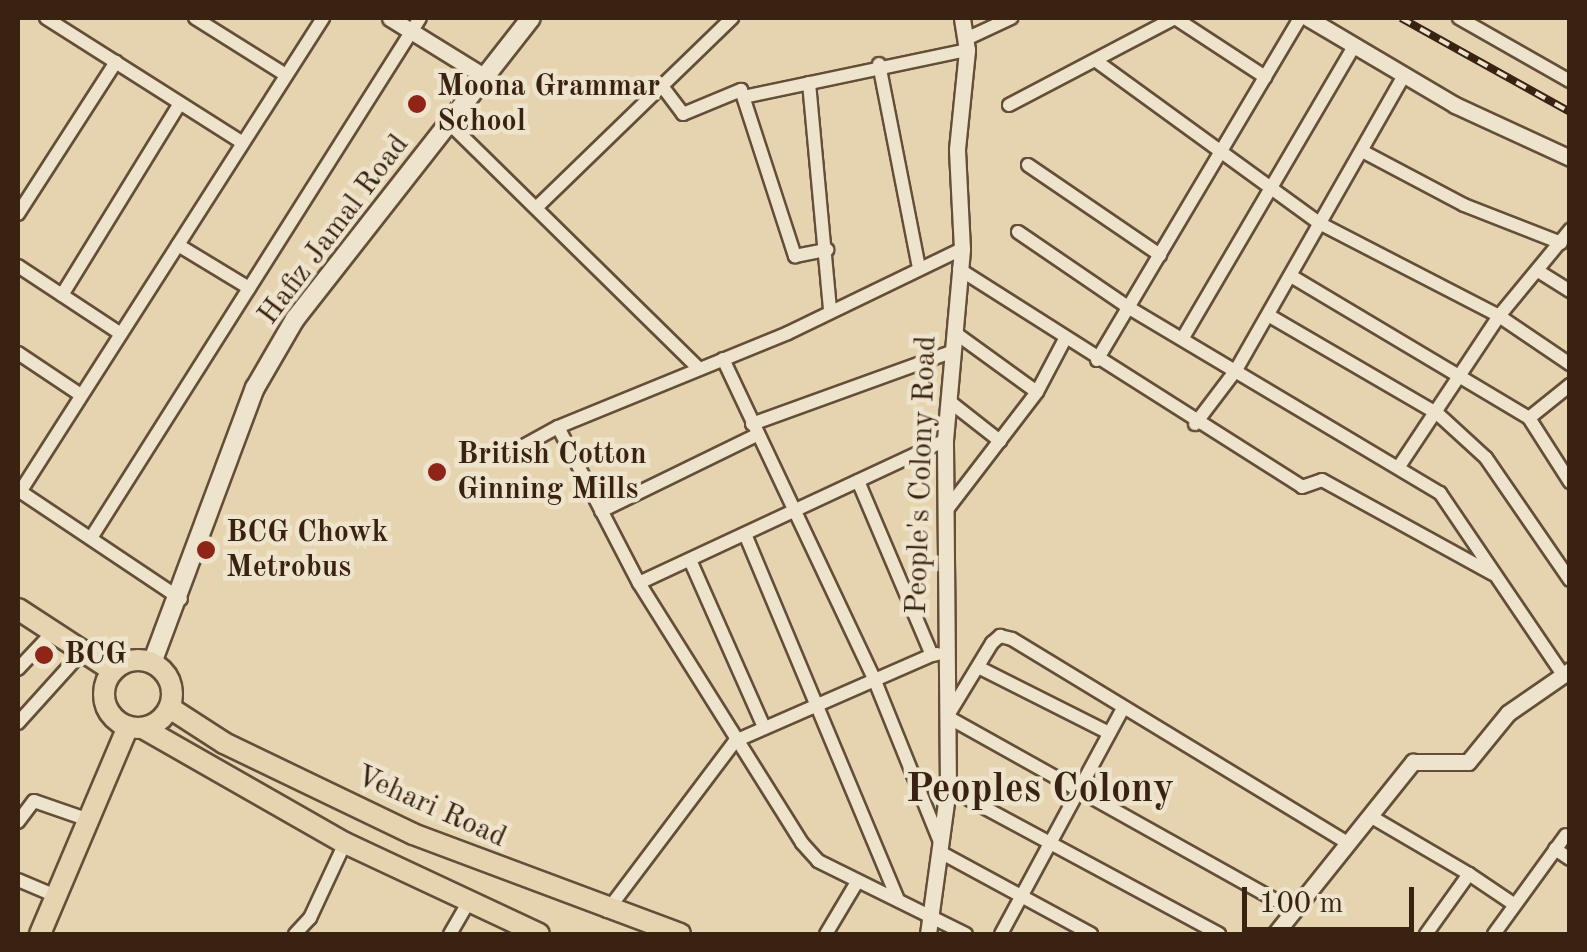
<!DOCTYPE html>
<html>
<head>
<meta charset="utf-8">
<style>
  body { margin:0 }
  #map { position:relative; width:1587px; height:952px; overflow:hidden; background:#e5d4af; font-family:"Old Standard TT",serif }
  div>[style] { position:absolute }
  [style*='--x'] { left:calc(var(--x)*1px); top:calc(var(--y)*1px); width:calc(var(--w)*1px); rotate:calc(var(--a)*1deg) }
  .roads { filter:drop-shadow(2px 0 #644e39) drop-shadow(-2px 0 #644e39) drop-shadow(0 2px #644e39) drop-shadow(0 -2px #644e39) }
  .minor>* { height:12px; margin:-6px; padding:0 6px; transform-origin:6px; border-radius:6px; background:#eee3cb }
  .tertiary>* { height:15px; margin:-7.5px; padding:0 7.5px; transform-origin:7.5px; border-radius:7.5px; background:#eee3cb }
  .secondary>* { height:18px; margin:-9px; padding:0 9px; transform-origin:9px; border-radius:9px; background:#eee3cb }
  .primary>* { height:20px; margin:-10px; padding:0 10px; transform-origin:10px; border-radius:10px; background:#e5d4af }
  .primary>.ring { margin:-10px; padding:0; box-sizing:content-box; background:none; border:20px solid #e5d4af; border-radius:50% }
  .rail>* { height:8px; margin-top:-4px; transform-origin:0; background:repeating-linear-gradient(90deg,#eee3cb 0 11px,#392212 0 22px); box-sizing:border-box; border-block:2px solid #392212 }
  .dots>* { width:28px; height:28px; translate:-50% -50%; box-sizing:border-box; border:5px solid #eee3cb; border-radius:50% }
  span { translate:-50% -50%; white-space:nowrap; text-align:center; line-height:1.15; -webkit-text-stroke:9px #eee3cb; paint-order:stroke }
  .poi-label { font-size:30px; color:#392212; font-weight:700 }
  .left { translate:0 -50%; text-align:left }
  .street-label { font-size:30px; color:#392212 }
  .district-label { font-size:40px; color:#392212; font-weight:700 }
  .frame { position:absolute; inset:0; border:20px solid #392212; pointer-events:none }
  .scale { position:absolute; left:1242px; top:887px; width:172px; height:45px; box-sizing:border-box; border:5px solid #392212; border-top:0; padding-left:12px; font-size:30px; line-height:35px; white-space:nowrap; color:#392212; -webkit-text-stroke:8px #eee3cb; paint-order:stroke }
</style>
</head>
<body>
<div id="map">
  <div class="roads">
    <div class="minor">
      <i style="--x:46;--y:18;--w:233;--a:32.4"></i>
      <i style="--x:195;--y:18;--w:107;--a:32.1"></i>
      <i style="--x:1459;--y:18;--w:128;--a:29.6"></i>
      <i style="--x:966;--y:39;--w:50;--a:-25"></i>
      <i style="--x:1099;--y:63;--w:274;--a:36"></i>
      <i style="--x:1321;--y:224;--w:200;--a:27.3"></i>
      <i style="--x:1499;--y:316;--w:86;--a:34.1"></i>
      <i style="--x:879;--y:64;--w:208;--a:78.9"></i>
      <i style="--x:809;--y:83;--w:227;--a:84.7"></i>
      <i style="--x:662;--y:86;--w:35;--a:53"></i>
      <i style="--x:683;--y:114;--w:63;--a:-22.5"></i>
      <i style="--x:741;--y:90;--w:175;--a:72"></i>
      <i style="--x:795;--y:256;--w:33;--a:-11"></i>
      <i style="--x:744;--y:97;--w:228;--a:-11.9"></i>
      <i style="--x:1009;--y:105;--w:187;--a:-27.7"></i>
      <i style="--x:1175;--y:18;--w:108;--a:33.2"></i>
      <i style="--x:450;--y:124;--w:349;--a:44.5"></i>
      <i style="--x:1362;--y:151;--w:115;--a:27.9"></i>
      <i style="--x:1464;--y:205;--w:104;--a:21.4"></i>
      <i style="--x:1028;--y:165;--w:160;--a:34.3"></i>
      <i style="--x:537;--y:207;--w:272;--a:-44.1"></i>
      <i style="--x:18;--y:214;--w:181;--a:-57.2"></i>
      <i style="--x:1018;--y:232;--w:137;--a:34.3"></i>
      <i style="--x:1131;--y:309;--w:360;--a:30.8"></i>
      <i style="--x:1440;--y:493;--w:220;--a:55.9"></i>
      <i style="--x:178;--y:245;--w:83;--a:31.2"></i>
      <i style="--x:18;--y:266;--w:123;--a:33.4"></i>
      <i style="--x:959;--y:269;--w:406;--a:32.4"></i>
      <i style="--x:1302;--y:487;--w:21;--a:-19"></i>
      <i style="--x:1322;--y:480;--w:195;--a:28.8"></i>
      <i style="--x:1538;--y:271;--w:38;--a:32"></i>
      <i style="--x:1291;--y:276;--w:277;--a:30.8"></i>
      <i style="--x:1529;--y:418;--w:76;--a:57.4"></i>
      <i style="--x:62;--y:295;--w:225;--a:-58.4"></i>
      <i style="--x:1268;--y:315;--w:197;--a:30.2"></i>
      <i style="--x:1438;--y:414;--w:65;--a:42.5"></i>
      <i style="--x:1486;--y:458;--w:148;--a:55.5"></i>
      <i style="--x:954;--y:332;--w:102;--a:35.9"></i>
      <i style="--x:1184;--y:336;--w:336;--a:-59.6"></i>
      <i style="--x:18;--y:353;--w:76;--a:33.7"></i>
      <i style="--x:723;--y:359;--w:356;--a:64.7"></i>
      <i style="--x:875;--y:681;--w:174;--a:68"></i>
      <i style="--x:1097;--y:360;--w:398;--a:-59.3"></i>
      <i style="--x:949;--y:401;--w:65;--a:38.1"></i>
      <i style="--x:1529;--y:418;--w:53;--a:-38.8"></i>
      <i style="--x:752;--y:424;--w:212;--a:-19.9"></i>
      <i style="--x:1195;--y:424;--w:68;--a:-52.8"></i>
      <i style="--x:1236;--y:370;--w:337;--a:-60.3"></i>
      <i style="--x:558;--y:427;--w:176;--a:62.6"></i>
      <i style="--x:639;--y:583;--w:307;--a:57.9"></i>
      <i style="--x:802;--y:843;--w:24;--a:48"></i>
      <i style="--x:818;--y:861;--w:165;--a:26.3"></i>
      <i style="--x:507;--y:455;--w:58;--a:-28.8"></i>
      <i style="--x:558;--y:427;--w:248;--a:-22.2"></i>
      <i style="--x:788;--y:333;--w:193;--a:-25.8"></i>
      <i style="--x:1400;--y:465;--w:179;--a:-56.4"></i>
      <i style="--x:1499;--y:316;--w:112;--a:-50.5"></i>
      <i style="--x:858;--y:481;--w:189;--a:67"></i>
      <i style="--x:932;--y:655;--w:5;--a:-11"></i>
      <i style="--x:18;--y:490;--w:196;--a:33.8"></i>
      <i style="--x:20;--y:492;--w:563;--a:-57.41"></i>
      <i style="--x:601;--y:511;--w:174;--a:-26"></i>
      <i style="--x:945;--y:512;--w:151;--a:-52.5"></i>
      <i style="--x:1037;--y:392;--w:60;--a:-62.2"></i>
      <i style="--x:745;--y:534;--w:397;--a:67.3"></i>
      <i style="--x:91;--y:538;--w:615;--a:-57.68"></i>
      <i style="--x:690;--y:560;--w:183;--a:66.1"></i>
      <i style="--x:639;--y:583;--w:338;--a:-25"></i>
      <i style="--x:978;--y:667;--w:147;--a:26.7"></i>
      <i style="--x:18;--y:669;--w:51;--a:-46.6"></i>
      <i style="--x:18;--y:723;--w:97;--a:-47.9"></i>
      <i style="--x:948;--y:788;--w:308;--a:28.3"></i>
      <i style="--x:1370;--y:816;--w:115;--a:30.4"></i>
      <i style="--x:1469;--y:874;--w:74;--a:125.6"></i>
      <i style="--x:18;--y:822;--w:26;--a:-53"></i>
      <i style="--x:34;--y:801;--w:58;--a:19.1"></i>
      <i style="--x:1555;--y:849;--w:18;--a:34"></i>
      <i style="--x:940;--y:852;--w:172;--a:28.5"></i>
      <i style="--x:1469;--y:874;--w:55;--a:34"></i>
      <i style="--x:18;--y:880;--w:43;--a:23"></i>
      <i style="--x:1293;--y:910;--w:396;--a:-150.8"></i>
      <i style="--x:947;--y:717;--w:87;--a:-58.7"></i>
      <i style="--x:992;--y:643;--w:11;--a:-41"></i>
      <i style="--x:1000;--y:636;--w:12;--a:14"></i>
      <i style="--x:1012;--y:639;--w:393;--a:31.3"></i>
      <i style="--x:607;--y:911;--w:213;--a:-53"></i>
      <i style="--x:735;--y:741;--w:215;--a:-23.6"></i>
      <i style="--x:295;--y:934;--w:22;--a:-47"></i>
      <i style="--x:310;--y:918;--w:83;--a:-65"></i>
      <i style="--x:450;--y:934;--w:36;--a:-60"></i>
      <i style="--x:826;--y:934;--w:61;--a:-59.2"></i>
      <i style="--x:1001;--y:934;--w:255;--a:-61.6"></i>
      <i style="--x:1494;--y:934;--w:122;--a:-54"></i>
    </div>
    <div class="tertiary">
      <i style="--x:390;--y:18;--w:112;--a:31.8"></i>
      <i style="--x:1308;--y:18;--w:171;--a:30.6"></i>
      <i style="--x:1455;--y:105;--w:127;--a:24.7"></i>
      <i style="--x:928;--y:934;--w:147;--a:-82.2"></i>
      <i style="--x:948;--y:788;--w:348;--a:-90.5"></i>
      <i style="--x:945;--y:440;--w:192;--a:-84.9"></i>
      <i style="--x:962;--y:249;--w:100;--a:-92.9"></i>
      <i style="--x:957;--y:149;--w:100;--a:-84.2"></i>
      <i style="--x:967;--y:50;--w:32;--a:-99"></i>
      <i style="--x:1275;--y:934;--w:221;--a:-51.3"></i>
      <i style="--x:1413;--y:762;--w:55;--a:0"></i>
      <i style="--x:1468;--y:762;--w:63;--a:-50.8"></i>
      <i style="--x:1508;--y:713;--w:75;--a:-34.7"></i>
    </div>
    <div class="secondary">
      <i style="--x:152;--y:663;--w:294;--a:-69.5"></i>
      <i style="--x:255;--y:388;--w:80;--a:-59.9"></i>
      <i style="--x:295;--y:319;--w:382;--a:-51.9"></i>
    </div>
    <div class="primary">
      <i style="--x:18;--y:609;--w:113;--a:33.1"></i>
      <i class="ring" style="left:104px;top:660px;width:48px;height:48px"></i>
      <i style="--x:170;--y:708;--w:64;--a:32.9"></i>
      <i style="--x:224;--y:743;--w:210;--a:25.7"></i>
      <i style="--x:413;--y:834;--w:285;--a:20.5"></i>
      <i style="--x:143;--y:728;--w:232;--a:29.7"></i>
      <i style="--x:345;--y:843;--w:214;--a:25.1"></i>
      <i style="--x:40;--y:934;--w:225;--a:-67"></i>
    </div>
  </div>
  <div class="rail">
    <i style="--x:1401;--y:18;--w:193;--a:29.1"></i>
  </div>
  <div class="dots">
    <i style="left:417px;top:104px;background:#8f2418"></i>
    <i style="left:437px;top:472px;background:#8f2418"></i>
    <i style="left:206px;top:550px;background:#8f2418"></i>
    <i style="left:44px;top:655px;background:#8f2418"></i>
  </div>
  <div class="poi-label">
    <span class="left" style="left:437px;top:104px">Moona Grammar<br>School</span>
    <span class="left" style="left:457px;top:472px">British Cotton<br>Ginning Mills</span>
    <span class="left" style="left:226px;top:550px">BCG Chowk<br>Metrobus</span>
    <span class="left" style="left:64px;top:655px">BCG</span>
  </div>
  <div class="street-label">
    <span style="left:334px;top:230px;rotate:-53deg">Hafiz Jamal Road</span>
    <span style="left:922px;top:475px;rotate:-88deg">People's Colony Road</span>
    <span style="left:431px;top:807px;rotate:24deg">Vehari Road</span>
  </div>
  <div class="district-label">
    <span style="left:1040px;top:791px">Peoples Colony</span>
  </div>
  <div class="frame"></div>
  <div class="scale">100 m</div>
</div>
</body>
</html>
